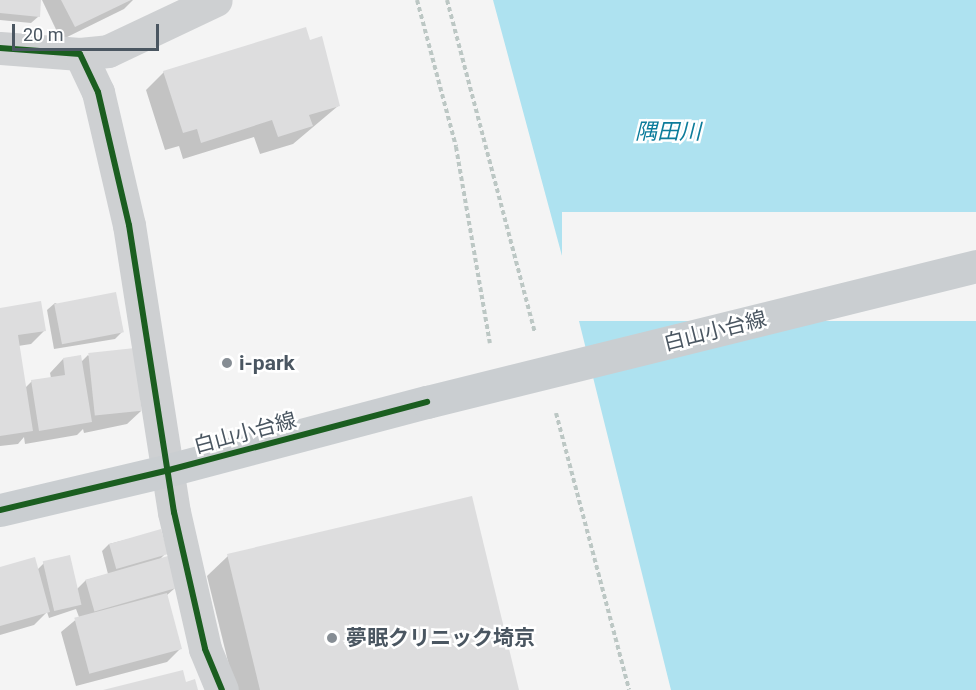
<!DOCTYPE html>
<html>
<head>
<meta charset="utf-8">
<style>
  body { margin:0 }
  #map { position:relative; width:976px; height:690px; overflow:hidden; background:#f4f4f4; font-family:Roboto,"Noto Sans JP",sans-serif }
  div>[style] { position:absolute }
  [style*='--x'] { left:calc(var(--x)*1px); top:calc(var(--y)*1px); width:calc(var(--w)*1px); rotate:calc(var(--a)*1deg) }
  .water>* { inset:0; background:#aee2f0 }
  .pier>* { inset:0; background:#f4f4f4; transform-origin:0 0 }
  .shadow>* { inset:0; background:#0003 }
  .building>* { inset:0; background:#ddddde; transform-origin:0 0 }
  .path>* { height:4px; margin-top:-2px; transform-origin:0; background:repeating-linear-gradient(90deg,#bcc7c4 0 4.5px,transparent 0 7.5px) }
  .minor>* { height:33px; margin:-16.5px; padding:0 16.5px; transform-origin:16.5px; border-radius:16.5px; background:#ced0d2 }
  .major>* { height:33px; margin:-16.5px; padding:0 16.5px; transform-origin:16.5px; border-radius:16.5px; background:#caced1 }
  .major-bridge>* { height:33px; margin:-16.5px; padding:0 16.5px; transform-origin:16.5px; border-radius:16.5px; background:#caced1 }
  .cycleway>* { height:6px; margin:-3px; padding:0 3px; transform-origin:3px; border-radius:3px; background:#1b5e20 }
  .dots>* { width:16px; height:16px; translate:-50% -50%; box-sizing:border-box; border:3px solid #fff; border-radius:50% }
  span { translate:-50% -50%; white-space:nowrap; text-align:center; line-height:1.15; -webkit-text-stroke:5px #fff; paint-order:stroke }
  .street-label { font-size:21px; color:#4a5661 }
  .poi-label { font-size:21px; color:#4a5661; font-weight:700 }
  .left { translate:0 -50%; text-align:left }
  .water-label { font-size:22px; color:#0c7c9b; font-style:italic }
  .scale { position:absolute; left:12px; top:24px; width:147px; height:27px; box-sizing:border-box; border:3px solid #4a5661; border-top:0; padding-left:8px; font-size:18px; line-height:21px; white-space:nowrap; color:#4a5661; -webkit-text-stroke:4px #fff; paint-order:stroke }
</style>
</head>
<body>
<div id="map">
  <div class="water">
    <i style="clip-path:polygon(493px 0,976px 0,976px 690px,671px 690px,572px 293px)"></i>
  </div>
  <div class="pier">
    <i style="left:976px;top:212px;width:109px;height:414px;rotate:90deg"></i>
  </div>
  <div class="shadow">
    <i style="clip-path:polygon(0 0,40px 0,39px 16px,31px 23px,0 20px)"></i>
    <i style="clip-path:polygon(42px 0,133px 0,124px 9px,61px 40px)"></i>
    <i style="clip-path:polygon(164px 72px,338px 106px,293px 144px,260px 154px,254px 137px,183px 159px,179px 146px,165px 150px,146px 90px)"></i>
    <i style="clip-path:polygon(55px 303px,122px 332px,115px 339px,54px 349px,47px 310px)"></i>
    <i style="clip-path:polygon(0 309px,44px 331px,31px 344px,18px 346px,25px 388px,32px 381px,51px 378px,50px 373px,63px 359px,81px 362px,88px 355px,141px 411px,127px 424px,84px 433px,83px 429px,77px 435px,25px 444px,24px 437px,18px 444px,0 446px)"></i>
    <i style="clip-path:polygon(160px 531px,166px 553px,159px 560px,175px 588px,166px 596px,180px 649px,167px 662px,76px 686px,61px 632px,79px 617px,76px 609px,49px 618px,47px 612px,34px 625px,0 635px,0 568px,37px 570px,44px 563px,77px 589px,86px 580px,108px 574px,102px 551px,109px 544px)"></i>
    <i style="clip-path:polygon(228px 556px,518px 690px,235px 690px,207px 576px)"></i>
  </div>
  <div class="building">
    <i style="clip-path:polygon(0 0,41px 0,40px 17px,0 13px)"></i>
    <i style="clip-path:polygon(61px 0,131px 0,75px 27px)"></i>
    <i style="clip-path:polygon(306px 27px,310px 40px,322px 36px,340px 106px,309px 115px,313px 126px,278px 137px,272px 120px,201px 143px,197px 129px,183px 133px,163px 71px)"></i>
    <i style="left:116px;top:292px;width:41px;height:63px;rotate:79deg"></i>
    <i style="clip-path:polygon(41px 301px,46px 331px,18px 335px,33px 431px,0 436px,0 308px)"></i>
    <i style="left:135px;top:348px;width:63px;height:47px;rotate:84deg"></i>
    <i style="clip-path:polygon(81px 355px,92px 422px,39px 431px,31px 380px,65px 375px,63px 358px)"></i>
    <i style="clip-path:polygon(472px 496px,519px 690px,260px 690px,227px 554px)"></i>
    <i style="left:161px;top:529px;width:26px;height:54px;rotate:74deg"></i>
    <i style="left:70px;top:555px;width:51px;height:28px;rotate:77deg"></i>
    <i style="left:168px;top:556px;width:33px;height:86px;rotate:74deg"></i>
    <i style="clip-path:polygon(35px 557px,50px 612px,0 626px,0 567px)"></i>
    <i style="left:167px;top:593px;width:58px;height:96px;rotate:75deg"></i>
    <i style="clip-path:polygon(183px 670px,186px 682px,195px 679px,198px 690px,103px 690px)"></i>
  </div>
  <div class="path">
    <i style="--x:417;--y:0;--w:152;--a:75.1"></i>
    <i style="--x:456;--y:147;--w:199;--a:80.2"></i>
    <i style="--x:447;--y:0;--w:344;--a:75.2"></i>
    <i style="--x:556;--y:413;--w:286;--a:75.2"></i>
  </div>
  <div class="minor">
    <i style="--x:0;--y:48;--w:80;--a:4.3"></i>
    <i style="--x:80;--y:54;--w:42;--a:64.7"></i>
    <i style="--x:98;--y:92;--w:137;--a:76.9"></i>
    <i style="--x:129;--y:225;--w:291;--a:81.1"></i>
    <i style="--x:174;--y:512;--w:140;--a:77.2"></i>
    <i style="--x:205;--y:649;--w:44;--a:67.5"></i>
    <i style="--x:80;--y:54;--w:28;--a:-6"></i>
    <i style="--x:108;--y:51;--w:119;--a:-25.3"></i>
  </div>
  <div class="major">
    <i style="--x:0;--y:510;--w:174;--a:-13.3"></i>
    <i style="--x:169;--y:470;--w:267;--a:-14.8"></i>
  </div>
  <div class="major-bridge">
    <i style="--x:427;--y:402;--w:566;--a:-13.91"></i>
  </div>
  <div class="cycleway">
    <i style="--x:0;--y:48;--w:80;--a:4.3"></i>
    <i style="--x:80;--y:54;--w:42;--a:64.7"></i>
    <i style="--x:98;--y:92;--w:137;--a:76.9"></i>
    <i style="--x:129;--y:225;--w:291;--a:81.1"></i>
    <i style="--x:174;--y:512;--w:140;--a:77.2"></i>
    <i style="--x:205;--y:649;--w:44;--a:67.5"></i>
    <i style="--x:0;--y:510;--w:174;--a:-13.3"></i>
    <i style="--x:169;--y:470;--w:267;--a:-14.8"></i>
  </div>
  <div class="dots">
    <i style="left:227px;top:363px;background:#868d94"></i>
    <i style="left:332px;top:638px;background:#868d94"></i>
  </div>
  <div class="street-label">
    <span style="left:715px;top:331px;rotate:-14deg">白山小台線</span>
    <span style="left:245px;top:433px;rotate:-15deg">白山小台線</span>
  </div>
  <div class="poi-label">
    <span class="left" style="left:239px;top:363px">i-park</span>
    <span class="left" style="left:346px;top:638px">夢眠クリニック埼京</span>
  </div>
  <div class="water-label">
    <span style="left:668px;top:132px">隅田川</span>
  </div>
  <div class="scale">20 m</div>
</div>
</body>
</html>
